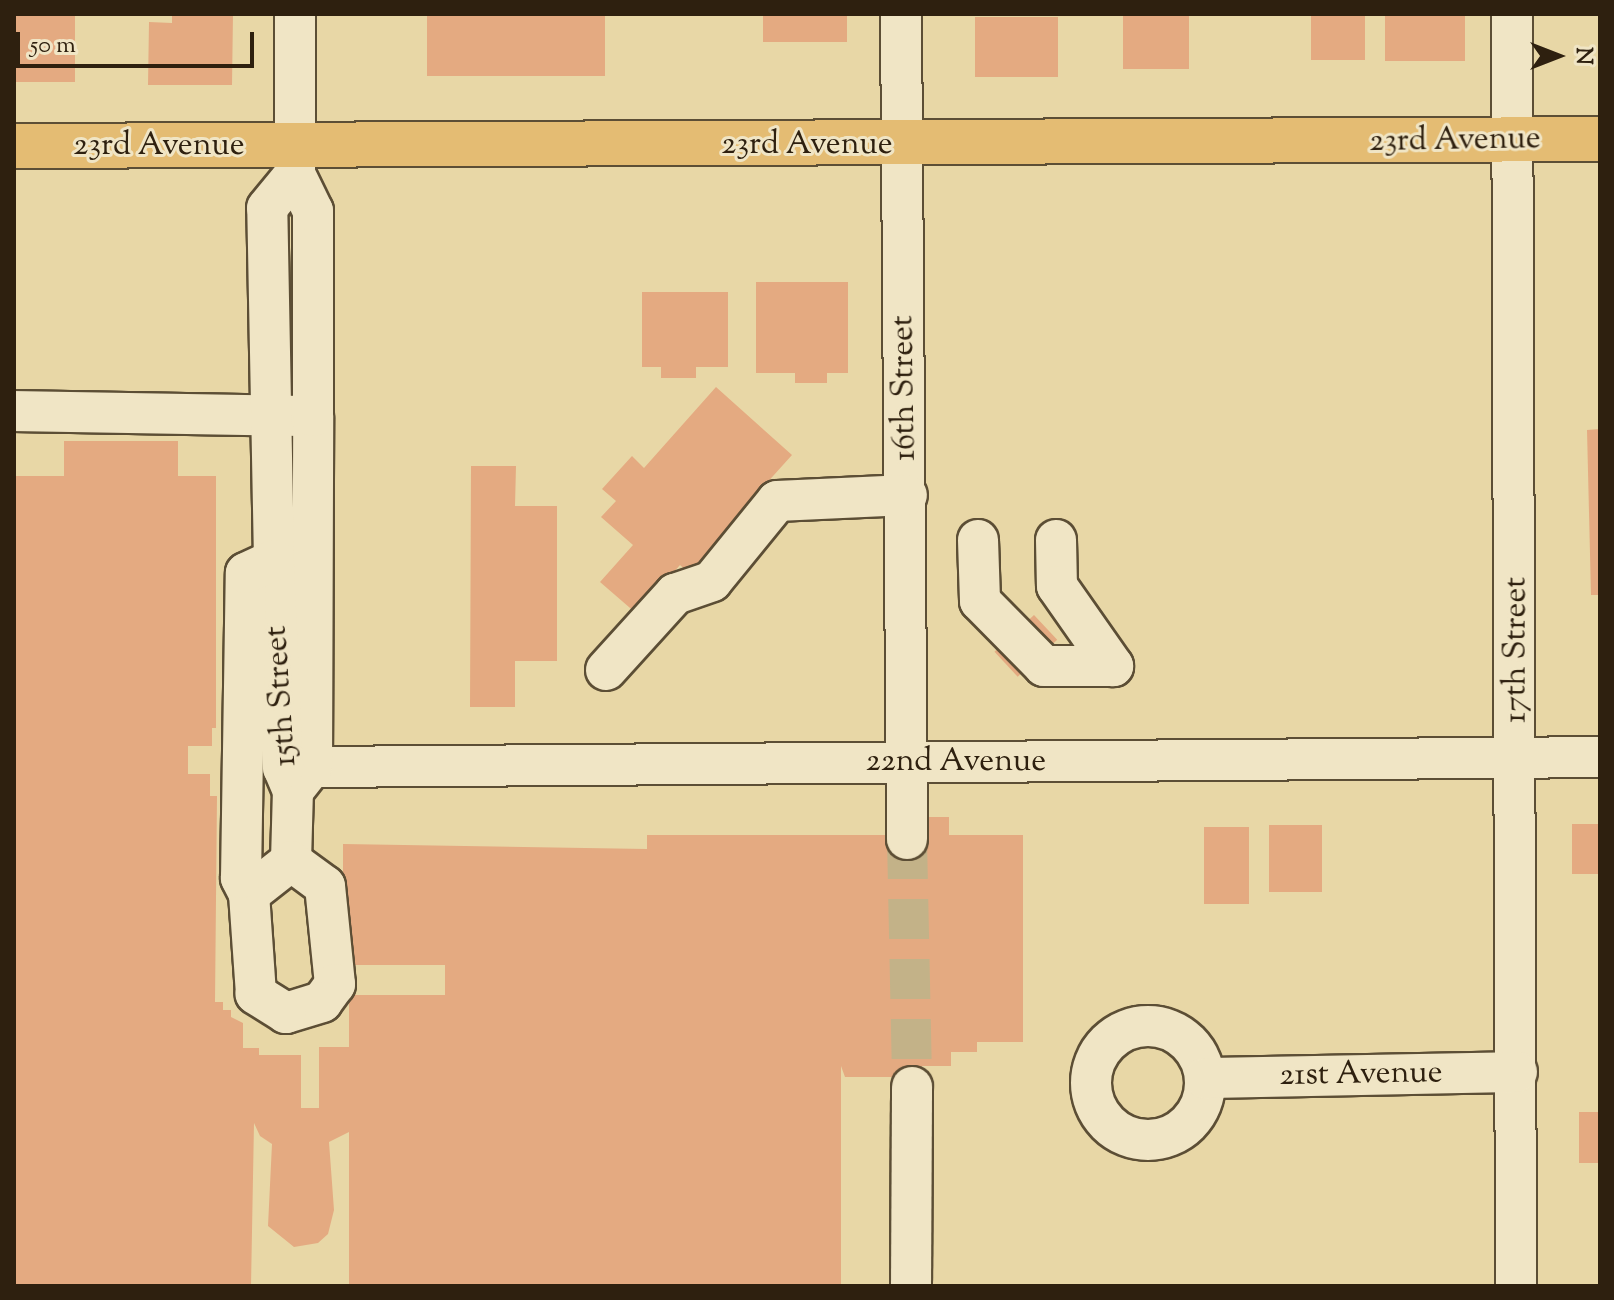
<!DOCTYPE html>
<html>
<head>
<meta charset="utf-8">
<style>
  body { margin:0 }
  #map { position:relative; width:1614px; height:1300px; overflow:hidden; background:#e8d7a6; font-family:"Sorts Mill Goudy",serif }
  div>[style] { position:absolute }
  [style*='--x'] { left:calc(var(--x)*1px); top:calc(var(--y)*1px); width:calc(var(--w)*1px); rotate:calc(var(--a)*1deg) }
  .building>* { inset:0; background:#e4aa81; transform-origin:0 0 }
  .minor-tunnel>* { height:40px; margin-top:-20px; transform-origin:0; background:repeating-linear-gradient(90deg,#c3b288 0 40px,transparent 0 60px) }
  .roads { filter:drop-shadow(2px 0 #5c4e35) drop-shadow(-2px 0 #5c4e35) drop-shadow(0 2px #5c4e35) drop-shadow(0 -2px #5c4e35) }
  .minor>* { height:40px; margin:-20px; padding:0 20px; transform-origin:20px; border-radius:20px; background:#f0e5c5 }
  .minor>.ring { margin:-20px; padding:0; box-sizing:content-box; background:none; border:40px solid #f0e5c5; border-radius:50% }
  .major>* { height:44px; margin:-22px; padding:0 22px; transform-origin:22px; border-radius:22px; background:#e4bc73 }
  span { translate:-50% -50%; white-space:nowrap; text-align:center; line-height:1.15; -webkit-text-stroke:6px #f0e5c5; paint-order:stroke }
  .street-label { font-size:32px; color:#2e200f }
  .frame { position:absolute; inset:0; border:16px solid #2e200f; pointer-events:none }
  .north { position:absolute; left:1518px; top:16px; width:80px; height:80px; -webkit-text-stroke:6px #f0e5c5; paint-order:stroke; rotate:90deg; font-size:22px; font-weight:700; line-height:32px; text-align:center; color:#2e200f }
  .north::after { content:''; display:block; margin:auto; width:28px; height:36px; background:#2e200f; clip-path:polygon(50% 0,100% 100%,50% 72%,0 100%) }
  .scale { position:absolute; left:16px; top:32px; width:238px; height:36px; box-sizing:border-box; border:4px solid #2e200f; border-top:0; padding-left:10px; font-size:24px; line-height:28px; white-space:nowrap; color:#2e200f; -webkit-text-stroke:6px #f0e5c5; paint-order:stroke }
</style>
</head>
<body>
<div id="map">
  <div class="building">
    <i style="left:14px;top:14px;width:61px;height:68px"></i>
    <i style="clip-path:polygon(172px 14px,233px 14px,232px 85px,148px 85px,149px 22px,172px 23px)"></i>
    <i style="left:427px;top:14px;width:178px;height:62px"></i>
    <i style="left:763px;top:14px;width:84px;height:28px"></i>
    <i style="left:1123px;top:14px;width:66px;height:55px"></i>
    <i style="left:1311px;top:14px;width:54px;height:46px"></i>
    <i style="left:1385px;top:14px;width:80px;height:47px"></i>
    <i style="left:975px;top:17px;width:83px;height:60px"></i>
    <i style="clip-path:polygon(756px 282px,848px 282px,848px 373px,827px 373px,827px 383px,795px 383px,795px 373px,756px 373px)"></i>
    <i style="clip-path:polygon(642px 292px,728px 292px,728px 367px,696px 367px,696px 378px,661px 378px,661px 367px,642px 367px)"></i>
    <i style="clip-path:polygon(716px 387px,792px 455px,727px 527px,734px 533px,694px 578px,680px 565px,637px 614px,600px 582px,633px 545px,601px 517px,616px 501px,602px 489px,632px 456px,644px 468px)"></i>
    <i style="clip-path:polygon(1600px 429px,1600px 595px,1591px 595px,1587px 430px)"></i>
    <i style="clip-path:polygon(64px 441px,178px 441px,178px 476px,216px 476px,216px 728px,212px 728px,212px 746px,188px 746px,188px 774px,210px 774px,210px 796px,217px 796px,215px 1002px,223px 1002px,223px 1010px,231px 1010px,231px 1017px,243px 1023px,243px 1048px,259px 1048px,259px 1055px,301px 1055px,301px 1108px,319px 1108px,319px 1047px,349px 1047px,349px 995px,445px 995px,445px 965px,343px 965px,343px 844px,647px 849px,647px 835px,896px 835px,896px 817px,949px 817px,949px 835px,1023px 835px,1023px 1042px,977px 1042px,977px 1052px,951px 1052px,951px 1066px,922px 1066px,922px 1077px,845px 1077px,841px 1066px,841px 1286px,349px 1286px,349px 1132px,329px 1142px,334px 1210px,328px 1234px,318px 1243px,294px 1247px,268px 1226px,272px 1144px,260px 1136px,254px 1123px,251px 1286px,14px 1286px,14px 476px,64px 476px)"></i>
    <i style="clip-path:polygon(471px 466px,516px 466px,515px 506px,557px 506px,557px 661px,515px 661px,515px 707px,470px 707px)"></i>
    <i style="left:1034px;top:615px;width:34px;height:54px;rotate:47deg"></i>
    <i style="left:1572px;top:824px;width:28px;height:50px"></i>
    <i style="left:1269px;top:825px;width:53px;height:67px"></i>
    <i style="left:1204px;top:827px;width:45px;height:77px"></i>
    <i style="left:1579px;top:1112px;width:21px;height:51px"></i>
  </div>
  <div class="minor-tunnel">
    <i style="--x:907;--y:839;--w:248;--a:88.8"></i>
  </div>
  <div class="roads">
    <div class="minor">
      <i style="--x:901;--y:14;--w:825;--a:89.58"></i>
      <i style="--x:1512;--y:14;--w:1272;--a:89.82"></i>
      <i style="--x:14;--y:411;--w:283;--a:1"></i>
      <i style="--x:978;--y:540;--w:61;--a:88.1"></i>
      <i style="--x:980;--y:601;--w:91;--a:45.4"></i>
      <i style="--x:1044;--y:666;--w:69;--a:0"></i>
      <i style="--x:1056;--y:540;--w:46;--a:88.8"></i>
      <i style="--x:1057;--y:586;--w:98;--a:55"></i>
      <i style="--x:606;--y:670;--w:103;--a:-47.8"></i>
      <i style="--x:675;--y:594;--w:39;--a:-19"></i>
      <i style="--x:712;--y:581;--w:103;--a:-50.9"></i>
      <i style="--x:777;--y:501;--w:130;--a:-2.6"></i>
      <i style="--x:312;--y:767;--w:1288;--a:-0.44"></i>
      <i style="--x:293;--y:791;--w:31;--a:-52"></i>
      <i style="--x:312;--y:767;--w:351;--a:-89.8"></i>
      <i style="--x:313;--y:416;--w:205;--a:-90"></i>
      <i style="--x:313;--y:211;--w:41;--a:-115.9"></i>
      <i style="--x:295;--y:174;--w:160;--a:-90"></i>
      <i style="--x:291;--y:861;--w:70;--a:-88.4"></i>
      <i style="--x:293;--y:791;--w:25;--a:-113"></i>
      <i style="--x:283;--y:768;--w:208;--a:-92.5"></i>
      <i style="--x:274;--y:560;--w:352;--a:-91.1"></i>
      <i style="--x:267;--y:208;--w:44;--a:-50.5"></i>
      <i style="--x:291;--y:861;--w:42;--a:36.3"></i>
      <i style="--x:325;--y:886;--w:99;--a:84.2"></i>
      <i style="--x:335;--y:984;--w:22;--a:126"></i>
      <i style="--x:322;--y:1002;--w:38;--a:163"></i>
      <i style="--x:286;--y:1013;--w:36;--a:-148"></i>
      <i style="--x:256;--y:994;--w:100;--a:-94"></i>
      <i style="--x:249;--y:894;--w:53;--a:-38.2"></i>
      <i style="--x:249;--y:894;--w:18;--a:-117"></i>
      <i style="--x:241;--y:878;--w:305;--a:-89.1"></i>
      <i style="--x:246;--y:573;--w:31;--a:-25"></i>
      <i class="ring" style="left:1091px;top:1026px;width:74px;height:74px"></i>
      <i style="--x:1205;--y:1078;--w:312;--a:-1.1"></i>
      <i style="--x:911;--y:1286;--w:199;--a:-89.7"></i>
    </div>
    <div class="major">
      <i style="--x:14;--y:146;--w:1586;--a:-0.25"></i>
    </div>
  </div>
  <div class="street-label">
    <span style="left:1455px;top:141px;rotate:-1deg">23rd Avenue</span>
    <span style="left:807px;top:145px">23rd Avenue</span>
    <span style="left:159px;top:146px">23rd Avenue</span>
    <span style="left:905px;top:388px;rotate:-91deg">16th Street</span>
    <span style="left:1517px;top:650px;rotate:-90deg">17th Street</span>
    <span style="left:282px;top:696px;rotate:-94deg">15th Street</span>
    <span style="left:956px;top:762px">22nd Avenue</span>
    <span style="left:1361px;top:1075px;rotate:-1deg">21st Avenue</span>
  </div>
  <div class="frame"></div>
  <div class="north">N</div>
  <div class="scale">50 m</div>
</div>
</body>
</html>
